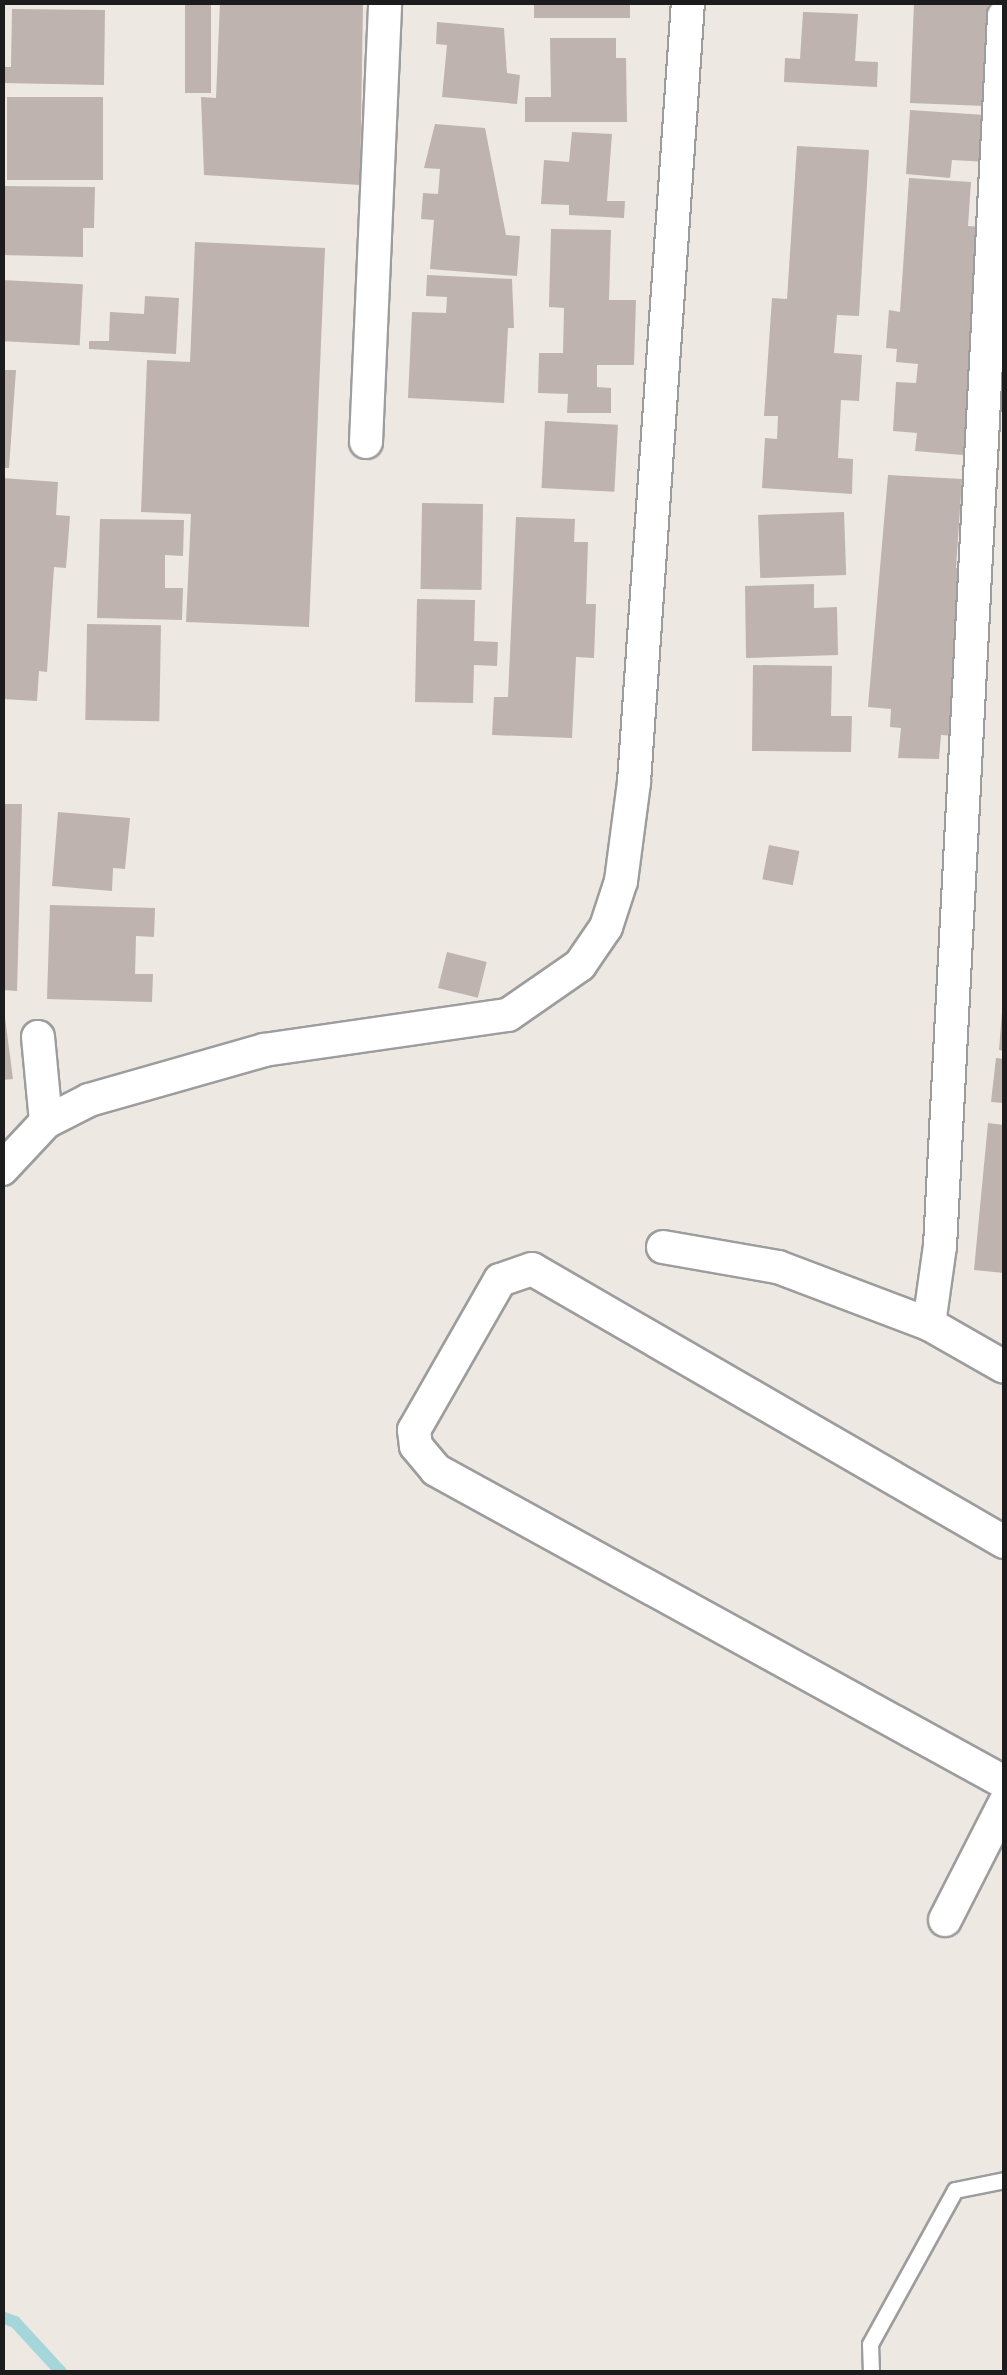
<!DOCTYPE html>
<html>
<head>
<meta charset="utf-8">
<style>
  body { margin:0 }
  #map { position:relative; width:1007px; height:2375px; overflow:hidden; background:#ede8e2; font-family:"IBM Plex Sans",sans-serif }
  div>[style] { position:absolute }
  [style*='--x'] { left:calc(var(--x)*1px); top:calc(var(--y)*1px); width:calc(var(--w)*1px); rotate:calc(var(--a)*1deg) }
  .stream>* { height:12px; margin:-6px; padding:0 6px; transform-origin:6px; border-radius:6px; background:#a4d6da }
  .building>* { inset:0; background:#beb3af; transform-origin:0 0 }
  .roads { filter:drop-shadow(2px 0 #9d9d9d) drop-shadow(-2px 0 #9d9d9d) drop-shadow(0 2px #9d9d9d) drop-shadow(0 -2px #9d9d9d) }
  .service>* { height:15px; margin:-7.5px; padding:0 7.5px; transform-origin:7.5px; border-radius:7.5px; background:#fff }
  .minor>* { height:32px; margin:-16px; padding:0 16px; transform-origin:16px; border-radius:16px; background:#fff }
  span { translate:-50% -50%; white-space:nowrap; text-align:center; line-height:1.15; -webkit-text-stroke:9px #fff; paint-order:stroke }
  .frame { position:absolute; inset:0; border:5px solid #1c1c1c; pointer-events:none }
</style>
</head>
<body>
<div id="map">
  <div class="stream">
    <i style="--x:2;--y:2317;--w:14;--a:21"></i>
    <i style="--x:15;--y:2322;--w:68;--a:47.4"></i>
  </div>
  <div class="building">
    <i style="left:185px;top:2px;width:26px;height:91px"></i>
    <i style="clip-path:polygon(220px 2px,363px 2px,360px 185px,204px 175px,201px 97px,216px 98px)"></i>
    <i style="left:534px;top:2px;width:96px;height:16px"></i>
    <i style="clip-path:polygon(914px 2px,988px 2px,987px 24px,996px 24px,985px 106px,910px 103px)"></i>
    <i style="clip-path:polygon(12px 9px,105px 10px,104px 85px,2px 83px,2px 67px,11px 67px)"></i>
    <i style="clip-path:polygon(803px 12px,858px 14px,855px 61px,878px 62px,877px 87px,784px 82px,785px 58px,800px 59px)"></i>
    <i style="clip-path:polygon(437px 22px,504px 28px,507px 73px,520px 75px,517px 104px,442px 97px,447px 45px,436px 44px)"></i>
    <i style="clip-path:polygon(550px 38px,616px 38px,616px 58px,626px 58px,627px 122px,525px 122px,525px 97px,551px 97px)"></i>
    <i style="left:7px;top:97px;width:96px;height:83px"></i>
    <i style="clip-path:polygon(910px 110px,985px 115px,989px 162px,952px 160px,950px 178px,906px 174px)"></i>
    <i style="clip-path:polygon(435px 124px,485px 128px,506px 235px,520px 236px,517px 276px,430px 269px,434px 220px,421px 219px,423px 193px,438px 194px,440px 169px,424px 168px)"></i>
    <i style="clip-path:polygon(572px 132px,612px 134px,607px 201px,625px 201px,624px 218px,569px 215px,569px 205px,541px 204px,544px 160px,569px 162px)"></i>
    <i style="clip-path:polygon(797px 146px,869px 150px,859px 316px,837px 315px,834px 353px,862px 355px,859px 401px,841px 400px,838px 458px,853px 459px,852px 494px,762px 488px,765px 438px,777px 439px,778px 416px,764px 416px,772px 298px,787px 299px)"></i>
    <i style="clip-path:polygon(909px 178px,971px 182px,968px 226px,984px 227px,963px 455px,915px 451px,917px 433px,893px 431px,896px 382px,916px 383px,918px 364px,896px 362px,897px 349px,886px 348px,889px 310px,900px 312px)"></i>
    <i style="clip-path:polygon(2px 186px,95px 187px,94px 228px,83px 228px,83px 257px,2px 255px)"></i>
    <i style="clip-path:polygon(551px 229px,611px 230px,609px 300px,636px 300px,634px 365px,597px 365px,597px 387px,611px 388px,611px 413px,567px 413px,568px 394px,538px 393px,539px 353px,563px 353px,564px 308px,549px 307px)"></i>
    <i style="clip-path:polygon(195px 242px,325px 248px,309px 627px,186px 622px,191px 514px,141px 512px,147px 360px,190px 362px)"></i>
    <i style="clip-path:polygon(427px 275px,512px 279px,514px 328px,508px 328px,504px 403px,408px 398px,412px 312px,446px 313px,447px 297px,426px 296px)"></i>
    <i style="left:2px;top:280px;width:81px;height:61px;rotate:3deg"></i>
    <i style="clip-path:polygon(145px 296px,179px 298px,176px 354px,89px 349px,89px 341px,109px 341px,110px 312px,144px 314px)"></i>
    <i style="clip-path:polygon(2px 370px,16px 370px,9px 468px,2px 468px)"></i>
    <i style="left:545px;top:421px;width:73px;height:67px;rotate:3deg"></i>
    <i style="clip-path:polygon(888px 475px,962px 479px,956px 568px,970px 569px,959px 736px,941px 735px,939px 759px,898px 758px,901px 728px,890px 727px,891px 709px,868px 707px)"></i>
    <i style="clip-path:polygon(2px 478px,58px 482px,56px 515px,70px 516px,66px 568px,54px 567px,47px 672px,39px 671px,37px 701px,2px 699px)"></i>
    <i style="left:422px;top:503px;width:61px;height:86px;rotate:1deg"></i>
    <i style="left:844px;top:512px;width:63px;height:86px;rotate:88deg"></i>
    <i style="clip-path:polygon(516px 517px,575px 519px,574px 542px,588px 542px,586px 604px,596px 604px,594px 658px,576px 657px,572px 738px,492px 735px,494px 697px,508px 697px)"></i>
    <i style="clip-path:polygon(100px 519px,184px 520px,183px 556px,165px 555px,165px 588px,183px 588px,182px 620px,97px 618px)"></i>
    <i style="clip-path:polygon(814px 584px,814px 608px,837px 607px,838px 655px,746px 658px,745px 586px)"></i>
    <i style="clip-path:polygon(417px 599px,475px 600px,474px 641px,498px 642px,497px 666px,474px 665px,473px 703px,415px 702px)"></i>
    <i style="left:87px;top:624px;width:74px;height:96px;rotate:1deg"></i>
    <i style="clip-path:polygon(753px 665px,832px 666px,831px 716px,852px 716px,851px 752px,752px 751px)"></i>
    <i style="clip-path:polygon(2px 804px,22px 804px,17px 991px,2px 990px)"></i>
    <i style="clip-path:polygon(58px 812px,130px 818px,125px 869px,113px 868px,112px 891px,52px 886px)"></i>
    <i style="left:769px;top:845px;width:31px;height:35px;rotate:11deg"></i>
    <i style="clip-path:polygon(50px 905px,155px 908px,154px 937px,136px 936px,135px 974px,153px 974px,152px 1002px,47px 999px)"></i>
    <i style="left:447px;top:952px;width:41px;height:37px;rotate:14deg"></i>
    <i style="clip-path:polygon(1002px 1012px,1004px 1012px,1004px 1051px,999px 1050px)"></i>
    <i style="clip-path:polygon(5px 1018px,13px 1079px,2px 1080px,2px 1019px)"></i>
    <i style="clip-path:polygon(996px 1058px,1004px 1059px,1004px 1103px,991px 1102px)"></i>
    <i style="clip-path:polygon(988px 1123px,1004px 1125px,1004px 1273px,974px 1270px)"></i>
  </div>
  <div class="roads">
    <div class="service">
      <i style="--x:871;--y:2372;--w:28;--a:-92"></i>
      <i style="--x:870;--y:2344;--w:176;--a:-61.1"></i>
      <i style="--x:955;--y:2190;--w:50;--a:-11.5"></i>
    </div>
    <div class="minor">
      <i style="--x:366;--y:442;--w:440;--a:-87.5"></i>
      <i style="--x:38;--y:1037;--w:85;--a:84.6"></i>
      <i style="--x:2;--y:1169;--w:64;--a:-46.9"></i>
      <i style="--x:46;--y:1122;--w:48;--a:-27.1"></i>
      <i style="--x:89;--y:1100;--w:182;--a:-15.9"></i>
      <i style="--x:264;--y:1050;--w:246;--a:-8.2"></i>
      <i style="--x:508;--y:1015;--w:88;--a:-34.8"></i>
      <i style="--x:580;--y:965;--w:46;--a:-55.6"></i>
      <i style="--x:606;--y:927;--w:48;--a:-71.9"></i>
      <i style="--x:621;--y:881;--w:100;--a:-82.5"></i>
      <i style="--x:634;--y:782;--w:782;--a:-86.04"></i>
      <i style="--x:663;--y:1247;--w:117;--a:9.9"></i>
      <i style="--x:778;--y:1267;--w:161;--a:20.7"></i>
      <i style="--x:929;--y:1324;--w:86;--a:29.8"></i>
      <i style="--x:929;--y:1324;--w:79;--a:-82"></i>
      <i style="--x:940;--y:1246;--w:1232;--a:-87.02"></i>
      <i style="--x:1004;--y:1542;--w:545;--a:-149.96"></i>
      <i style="--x:532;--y:1269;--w:34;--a:161"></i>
      <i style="--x:500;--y:1280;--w:173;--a:119.8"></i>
      <i style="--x:414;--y:1430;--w:16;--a:83"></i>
      <i style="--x:416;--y:1446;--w:31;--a:50"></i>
      <i style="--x:436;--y:1470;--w:648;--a:28.78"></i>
      <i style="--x:945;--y:1920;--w:130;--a:-63"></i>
    </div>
  </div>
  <div class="frame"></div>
</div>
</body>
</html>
